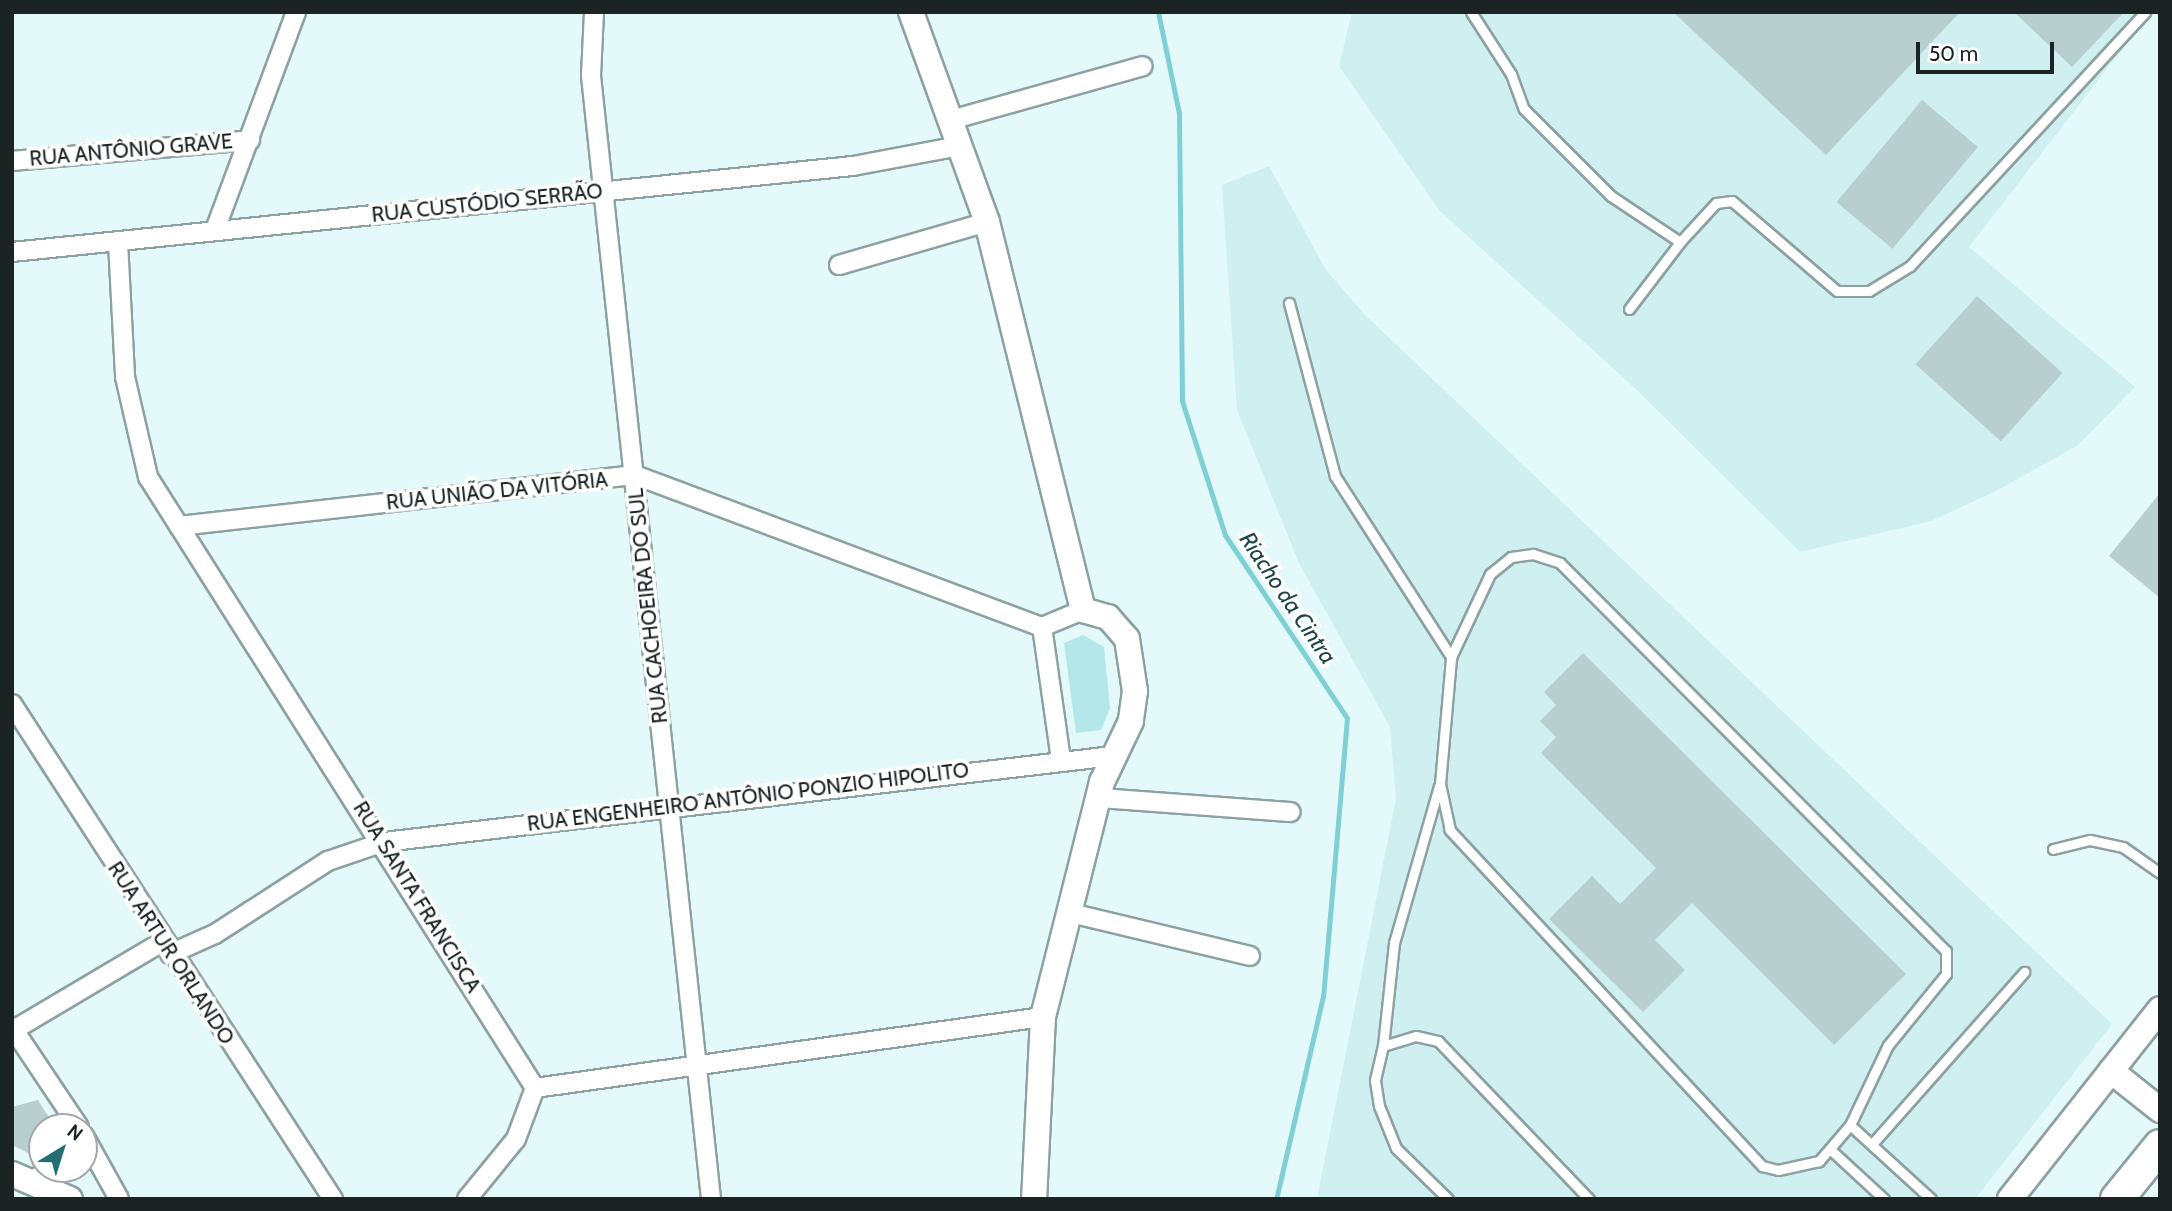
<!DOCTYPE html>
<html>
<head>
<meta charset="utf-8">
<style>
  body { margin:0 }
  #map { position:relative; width:2172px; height:1211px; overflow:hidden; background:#e3f9fa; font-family:Cabin,sans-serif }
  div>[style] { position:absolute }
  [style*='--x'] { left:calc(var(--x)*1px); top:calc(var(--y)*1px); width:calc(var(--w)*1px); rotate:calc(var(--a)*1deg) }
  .built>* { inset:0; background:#d0eff1 }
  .green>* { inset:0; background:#b3e7ea }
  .stream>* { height:5px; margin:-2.5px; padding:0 2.5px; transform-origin:2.5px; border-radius:2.5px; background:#7ed0d5 }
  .building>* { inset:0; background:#b9cecf; transform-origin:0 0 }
  .roads { filter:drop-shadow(2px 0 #8da1a2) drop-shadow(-2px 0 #8da1a2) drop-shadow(0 2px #8da1a2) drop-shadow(0 -2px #8da1a2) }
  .lane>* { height:9px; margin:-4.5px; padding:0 4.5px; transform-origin:4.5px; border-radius:4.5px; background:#fff }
  .street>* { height:18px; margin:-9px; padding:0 9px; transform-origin:9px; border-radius:9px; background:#fff }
  .secondary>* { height:24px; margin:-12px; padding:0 12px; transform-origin:12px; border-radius:12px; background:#fff }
  .highway>* { height:32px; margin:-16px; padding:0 16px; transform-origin:16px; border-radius:16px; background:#fff }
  span { translate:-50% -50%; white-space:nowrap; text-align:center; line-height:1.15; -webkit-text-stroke:7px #fff; paint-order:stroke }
  .street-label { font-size:21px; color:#1b2323 }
  .water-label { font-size:23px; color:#1e4547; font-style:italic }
  .frame { position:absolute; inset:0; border:14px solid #1b2323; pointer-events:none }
  .north { position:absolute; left:28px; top:1113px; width:70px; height:70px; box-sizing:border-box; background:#fff; border:2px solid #a4a7a7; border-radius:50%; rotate:38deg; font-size:19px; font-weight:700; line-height:28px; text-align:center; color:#1b2323 }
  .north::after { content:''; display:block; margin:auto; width:24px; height:32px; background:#246f74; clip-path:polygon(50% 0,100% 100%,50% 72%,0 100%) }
  .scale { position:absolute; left:1916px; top:42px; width:138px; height:32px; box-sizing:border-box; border:4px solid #1b2323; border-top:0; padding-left:9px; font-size:21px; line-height:24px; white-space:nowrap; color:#1b2323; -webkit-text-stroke:5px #fff; paint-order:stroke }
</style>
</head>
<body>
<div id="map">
  <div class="built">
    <i style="clip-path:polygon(1352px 12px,2151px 12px,1969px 247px,2135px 387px,2078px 445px,1998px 490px,1931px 521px,1800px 552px,1638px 391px,1439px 210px,1339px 66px)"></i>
    <i style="clip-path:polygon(1269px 166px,1326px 270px,1365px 315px,2112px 1024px,1975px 1199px,1317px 1199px,1396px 799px,1390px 727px,1299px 563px,1237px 410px,1222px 185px)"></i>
  </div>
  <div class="green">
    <i style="clip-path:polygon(1083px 635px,1104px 647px,1110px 708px,1101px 730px,1076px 733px,1064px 643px)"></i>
  </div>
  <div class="stream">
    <i style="--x:1158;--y:12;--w:103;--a:78.3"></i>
    <i style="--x:1179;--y:113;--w:288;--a:89.4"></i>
    <i style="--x:1182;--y:401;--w:141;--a:72.2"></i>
    <i style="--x:1225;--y:535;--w:220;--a:56.3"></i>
    <i style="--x:1347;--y:718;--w:279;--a:94.9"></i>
    <i style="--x:1323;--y:996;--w:208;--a:103"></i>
  </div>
  <div class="building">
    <i style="clip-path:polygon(1673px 12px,1960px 12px,1826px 155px)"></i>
    <i style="clip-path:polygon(2014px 12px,2124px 12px,2072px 67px)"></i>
    <i style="left:1922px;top:100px;width:73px;height:133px;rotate:40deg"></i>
    <i style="left:1977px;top:296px;width:115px;height:92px;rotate:42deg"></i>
    <i style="clip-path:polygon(2160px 493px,2160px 598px,2109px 556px)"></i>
    <i style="clip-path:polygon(1583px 653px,1906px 974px,1834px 1045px,1692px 903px,1655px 940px,1685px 970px,1643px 1012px,1549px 919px,1592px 876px,1620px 904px,1656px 868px,1541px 753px,1556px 737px,1540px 721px,1556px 705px,1544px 692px)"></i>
    <i style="clip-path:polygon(38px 1100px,55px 1127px,42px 1127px,42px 1149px,32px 1155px,12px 1145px,12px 1107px)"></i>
  </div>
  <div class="roads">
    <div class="lane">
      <i style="--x:1471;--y:12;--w:74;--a:57.2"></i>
      <i style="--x:1511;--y:74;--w:37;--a:70"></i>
      <i style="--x:1524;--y:109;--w:123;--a:45"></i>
      <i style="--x:1611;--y:196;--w:83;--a:33.7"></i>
      <i style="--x:1680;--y:242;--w:53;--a:-47.3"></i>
      <i style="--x:1716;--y:203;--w:16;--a:-7"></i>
      <i style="--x:1732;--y:201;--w:138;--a:40.6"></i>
      <i style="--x:1837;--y:291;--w:32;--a:0"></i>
      <i style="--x:1869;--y:291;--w:48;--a:-31.4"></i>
      <i style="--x:1910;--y:266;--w:346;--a:-47.2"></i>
      <i style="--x:1289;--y:303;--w:179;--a:75.1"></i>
      <i style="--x:1335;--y:476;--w:215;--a:57.3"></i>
      <i style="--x:1629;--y:309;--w:84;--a:-52.7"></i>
      <i style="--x:1533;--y:554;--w:28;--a:18"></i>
      <i style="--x:1560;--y:563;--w:547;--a:45.15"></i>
      <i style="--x:1946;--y:951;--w:23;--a:90"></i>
      <i style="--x:1946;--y:974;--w:92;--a:129.2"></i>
      <i style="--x:1888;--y:1045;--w:89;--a:115.4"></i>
      <i style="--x:1850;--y:1125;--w:48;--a:130.7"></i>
      <i style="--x:1819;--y:1161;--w:42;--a:167.6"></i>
      <i style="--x:1778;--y:1170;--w:16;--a:-166"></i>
      <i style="--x:1762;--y:1166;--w:459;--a:-132.9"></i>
      <i style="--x:1450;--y:830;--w:47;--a:-102.3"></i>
      <i style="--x:1440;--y:784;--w:127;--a:-85"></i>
      <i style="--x:1451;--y:657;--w:92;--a:-64.8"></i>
      <i style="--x:1490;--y:574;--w:27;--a:-39"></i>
      <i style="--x:1511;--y:557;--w:22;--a:-8"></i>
      <i style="--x:2053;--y:849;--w:38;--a:-14"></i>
      <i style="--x:2090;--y:840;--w:34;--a:12"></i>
      <i style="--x:2123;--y:847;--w:45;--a:35.1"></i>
      <i style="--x:1383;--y:1046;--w:104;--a:-83.9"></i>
      <i style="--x:1394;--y:943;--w:163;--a:-74"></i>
      <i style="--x:1850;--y:1125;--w:110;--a:42.4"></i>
      <i style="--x:1872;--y:1144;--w:230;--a:-48.5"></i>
      <i style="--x:1832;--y:1151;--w:71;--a:42.7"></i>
      <i style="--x:1448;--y:1199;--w:73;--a:-135.6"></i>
      <i style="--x:1396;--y:1148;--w:45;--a:-112"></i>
      <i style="--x:1379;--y:1106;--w:26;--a:-99"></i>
      <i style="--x:1375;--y:1080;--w:35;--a:-77"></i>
      <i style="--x:1383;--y:1046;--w:34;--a:-17"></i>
      <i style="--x:1416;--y:1036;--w:23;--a:13"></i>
      <i style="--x:1438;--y:1041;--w:219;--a:46.3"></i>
    </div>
    <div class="street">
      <i style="--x:594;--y:12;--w:64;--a:92.7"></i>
      <i style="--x:591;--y:76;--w:1129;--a:83.9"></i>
      <i style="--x:951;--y:120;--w:199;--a:-15.7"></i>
      <i style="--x:12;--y:161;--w:239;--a:-5"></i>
      <i style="--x:215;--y:230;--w:233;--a:-69.6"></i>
      <i style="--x:118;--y:242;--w:135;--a:87"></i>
      <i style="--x:125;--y:377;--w:103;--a:77"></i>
      <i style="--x:148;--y:477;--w:723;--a:57.65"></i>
      <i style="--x:12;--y:252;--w:845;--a:-5.84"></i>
      <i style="--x:853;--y:166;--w:109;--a:-10.6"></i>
      <i style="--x:839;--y:265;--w:154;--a:-16.2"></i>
      <i style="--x:179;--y:526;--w:459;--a:-6.4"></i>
      <i style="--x:635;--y:475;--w:434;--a:20.5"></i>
      <i style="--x:12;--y:704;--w:590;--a:57.04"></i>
      <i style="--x:1061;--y:760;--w:134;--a:-98.1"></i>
      <i style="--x:1042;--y:627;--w:44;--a:-22.5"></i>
      <i style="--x:1099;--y:798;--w:192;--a:4.2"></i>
      <i style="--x:1071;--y:913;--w:184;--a:13.5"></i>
      <i style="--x:170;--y:954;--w:49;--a:-24"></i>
      <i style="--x:215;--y:934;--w:135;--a:-32.9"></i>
      <i style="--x:328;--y:861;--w:59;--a:-18.7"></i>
      <i style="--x:384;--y:842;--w:734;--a:-6.73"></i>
      <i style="--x:12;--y:1027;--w:120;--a:56.2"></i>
      <i style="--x:12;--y:1031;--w:174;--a:-30.7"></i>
      <i style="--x:535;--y:1088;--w:513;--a:-7.96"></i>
      <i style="--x:84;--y:1136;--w:72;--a:60.9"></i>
      <i style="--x:31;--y:1181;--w:23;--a:-31"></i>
      <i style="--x:467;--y:1199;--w:77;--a:-50.8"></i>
      <i style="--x:516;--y:1139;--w:54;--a:-69.6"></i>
    </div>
    <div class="secondary">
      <i style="--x:911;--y:12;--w:223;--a:70.1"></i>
      <i style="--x:987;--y:222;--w:400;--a:76.1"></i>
      <i style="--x:1083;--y:610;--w:26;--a:16"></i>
      <i style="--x:1108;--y:617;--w:29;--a:49"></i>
      <i style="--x:1127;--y:639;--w:53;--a:81.3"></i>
      <i style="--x:1135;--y:691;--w:30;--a:98"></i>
      <i style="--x:1131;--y:721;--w:68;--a:115.4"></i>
      <i style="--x:1102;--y:782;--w:242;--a:104.1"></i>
      <i style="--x:1043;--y:1017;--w:182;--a:92.8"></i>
      <i style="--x:2111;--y:1071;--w:63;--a:38.5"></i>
      <i style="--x:12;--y:1174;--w:63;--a:23.3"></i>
      <i style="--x:2010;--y:1199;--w:242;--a:-51.7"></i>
    </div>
    <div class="highway">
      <i style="--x:2117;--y:1199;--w:68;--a:-50.9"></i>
    </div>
  </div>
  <div class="street-label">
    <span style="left:131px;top:150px;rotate:-5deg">RUA ANTÔNIO GRAVE</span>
    <span style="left:487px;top:203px;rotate:-6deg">RUA CUSTÓDIO SERRÃO</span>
    <span style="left:497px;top:491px;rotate:-6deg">RUA UNIÃO DA VITÓRIA</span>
    <span style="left:648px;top:606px;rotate:-96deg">RUA CACHOEIRA DO SUL</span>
    <span style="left:748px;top:797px;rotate:-7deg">RUA ENGENHEIRO ANTÔNIO PONZIO HIPOLITO</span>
    <span style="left:417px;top:897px;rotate:58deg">RUA SANTA FRANCISCA</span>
    <span style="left:171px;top:953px;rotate:57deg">RUA ARTUR ORLANDO</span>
  </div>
  <div class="water-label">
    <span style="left:1288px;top:598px;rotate:56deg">Riacho da Cintra</span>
  </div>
  <div class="frame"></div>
  <div class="north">N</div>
  <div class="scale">50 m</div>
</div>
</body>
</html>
